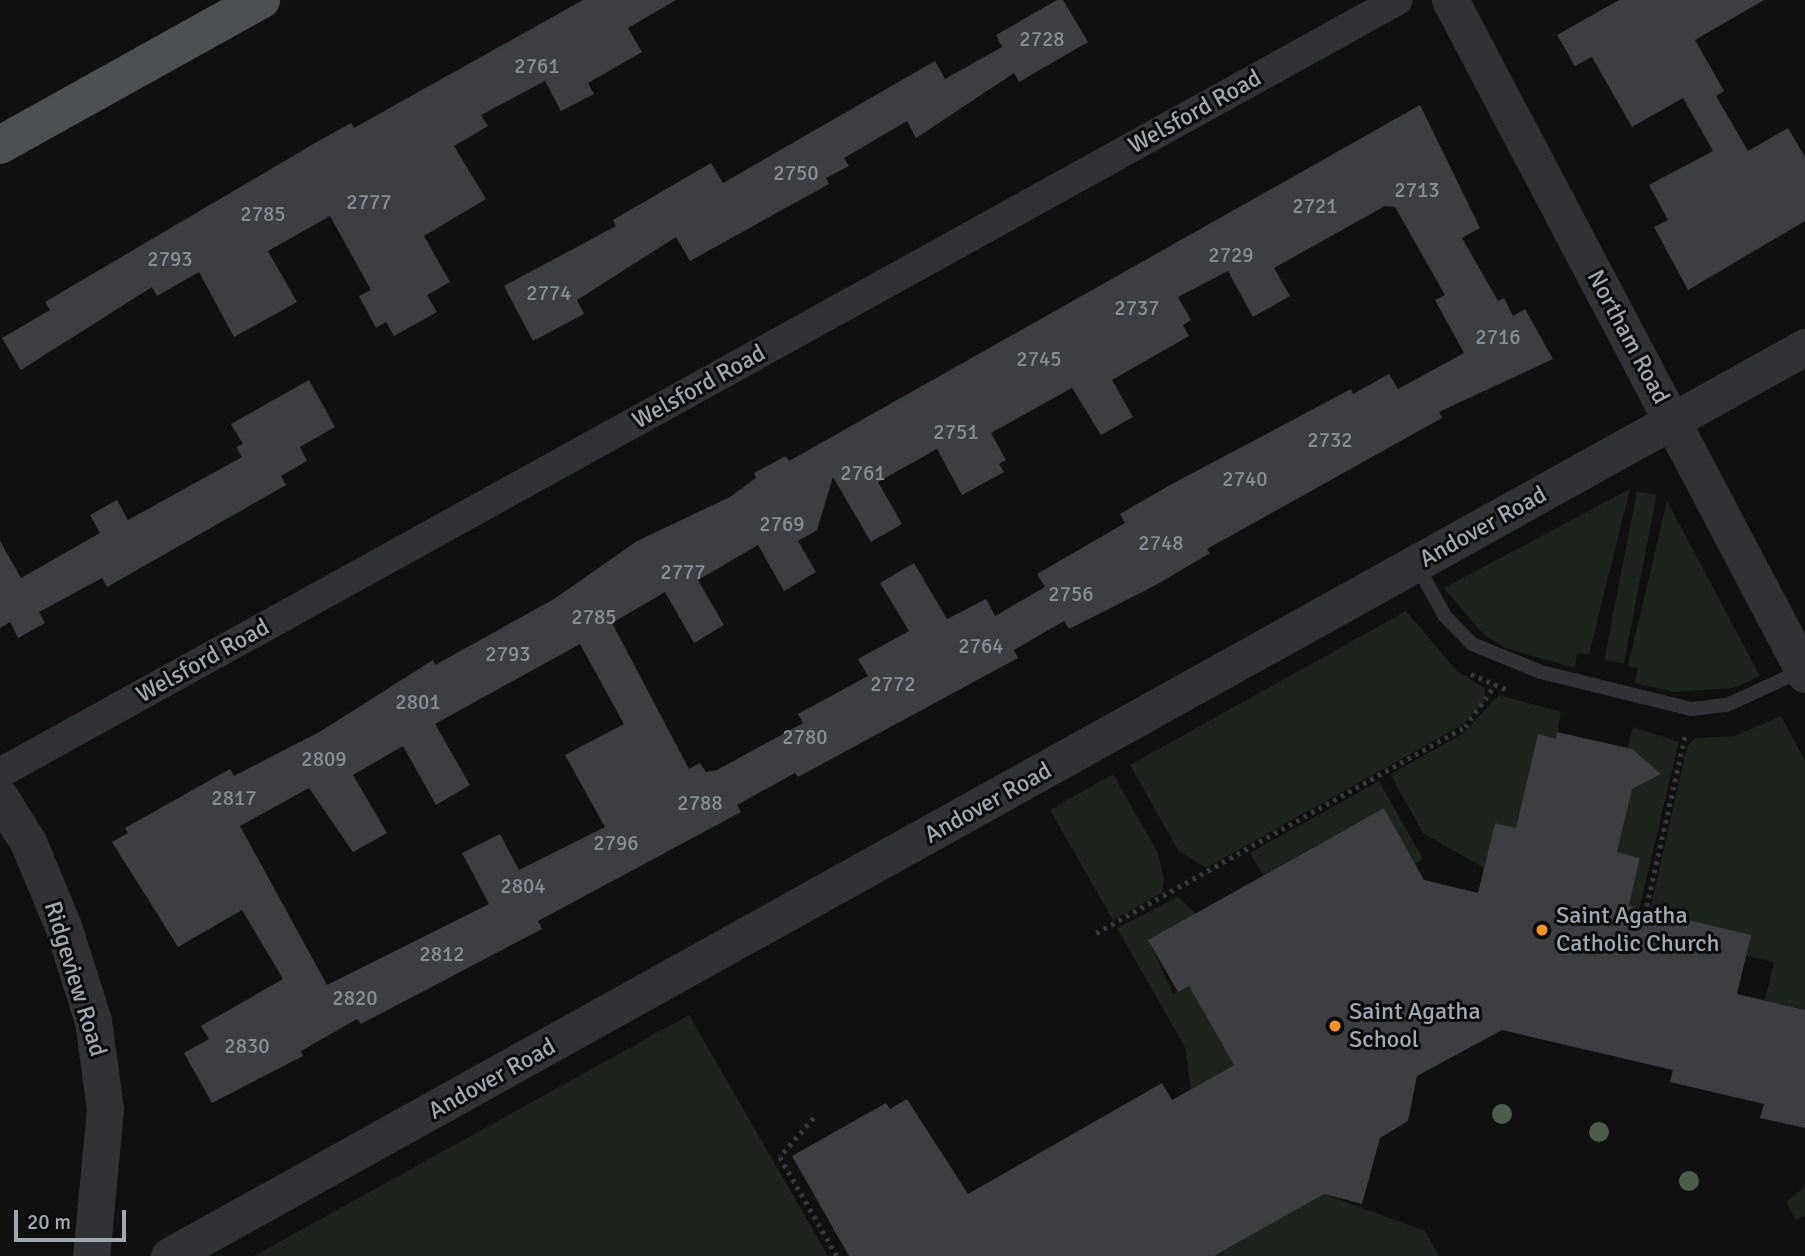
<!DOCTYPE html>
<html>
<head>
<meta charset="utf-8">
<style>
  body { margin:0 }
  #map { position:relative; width:1805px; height:1256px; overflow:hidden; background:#101011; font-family:Signika,sans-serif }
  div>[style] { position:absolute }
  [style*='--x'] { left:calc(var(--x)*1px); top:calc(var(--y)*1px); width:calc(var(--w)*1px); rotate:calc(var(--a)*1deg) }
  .green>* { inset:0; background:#1c241c; transform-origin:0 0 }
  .building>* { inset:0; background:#3c3e41 }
  .path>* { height:4.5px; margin-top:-2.25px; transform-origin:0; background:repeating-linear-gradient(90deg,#37393d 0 3.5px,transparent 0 8.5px) }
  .service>* { height:14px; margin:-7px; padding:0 7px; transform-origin:7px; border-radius:7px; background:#313236 }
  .minor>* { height:30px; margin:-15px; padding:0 15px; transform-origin:15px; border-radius:15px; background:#313236 }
  .tertiary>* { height:37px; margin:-18.5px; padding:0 18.5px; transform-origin:18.5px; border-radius:18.5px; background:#313236 }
  .primary>* { height:38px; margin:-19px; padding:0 19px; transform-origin:19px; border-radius:19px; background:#4c5055 }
  .trees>* { width:20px; height:20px; margin:-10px; border-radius:50%; background:#4a5e49 }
  .dots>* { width:19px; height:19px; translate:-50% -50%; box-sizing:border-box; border:4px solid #0b0b0c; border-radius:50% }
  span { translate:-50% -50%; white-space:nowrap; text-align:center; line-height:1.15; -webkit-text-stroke:6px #0b0b0c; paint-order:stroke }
  .number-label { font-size:21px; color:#878e96 }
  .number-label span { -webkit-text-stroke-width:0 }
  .street-label { font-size:24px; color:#a0a8b2 }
  .poi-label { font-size:24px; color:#a0a8b2 }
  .left { translate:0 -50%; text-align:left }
  .scale { position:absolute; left:14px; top:1210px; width:112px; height:32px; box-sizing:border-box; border:4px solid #a0a8b2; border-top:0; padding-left:9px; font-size:21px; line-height:24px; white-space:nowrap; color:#a0a8b2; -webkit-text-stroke:5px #0b0b0c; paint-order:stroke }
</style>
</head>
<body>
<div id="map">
  <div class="green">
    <i style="clip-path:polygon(1630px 489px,1589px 655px,1577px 653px,1575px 668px,1505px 648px,1483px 634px,1444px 588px)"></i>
    <i style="left:1637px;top:491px;width:20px;height:172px;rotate:11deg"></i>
    <i style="clip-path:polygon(1667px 501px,1760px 676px,1733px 688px,1673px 692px,1635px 683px,1638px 668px,1628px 666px)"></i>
    <i style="clip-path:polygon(1406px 611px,1457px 671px,1485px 688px,1484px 702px,1462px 725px,1206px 868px,1178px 850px,1130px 765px)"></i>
    <i style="clip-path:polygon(1499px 695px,1561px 712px,1556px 739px,1538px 735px,1516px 828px,1495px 823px,1484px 868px,1423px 833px,1390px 774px,1461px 735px)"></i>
    <i style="clip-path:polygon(1781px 716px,1805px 761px,1805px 1010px,1765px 1000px,1774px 962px,1645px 932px,1687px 746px,1696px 738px,1735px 736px)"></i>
    <i style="clip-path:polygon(1633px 727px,1679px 742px,1634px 930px,1624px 927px,1640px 858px,1617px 852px,1633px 783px,1652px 767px,1626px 756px)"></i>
    <i style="clip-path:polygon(1113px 774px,1158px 853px,1164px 880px,1162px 893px,1113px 920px,1050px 810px)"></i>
    <i style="clip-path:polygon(1379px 781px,1423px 859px,1415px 864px,1384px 808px,1263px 875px,1250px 853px)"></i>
    <i style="clip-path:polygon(1178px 897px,1196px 914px,1149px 941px,1173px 994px,1189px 986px,1234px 1065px,1191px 1089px,1185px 1047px,1117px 928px)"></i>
    <i style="clip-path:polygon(689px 1015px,828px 1256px,254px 1256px)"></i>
    <i style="clip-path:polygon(1805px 1186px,1805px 1215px,1796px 1220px,1786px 1202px)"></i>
    <i style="clip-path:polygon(1324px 1194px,1425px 1231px,1439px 1256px,1214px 1256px)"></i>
  </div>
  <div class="building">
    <i style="clip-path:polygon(583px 0,676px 0,628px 28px,642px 52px,588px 83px,594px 94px,561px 111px,545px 81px,481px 115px,488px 126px,454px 146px,486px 199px,424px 236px,450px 282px,427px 295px,437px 312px,394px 336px,386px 322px,376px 328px,359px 296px,371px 290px,330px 216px,268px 251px,297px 302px,234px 337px,199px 272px,157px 296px,152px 287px,21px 370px,2px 338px,50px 310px,45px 302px,315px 143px,351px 123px,354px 128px)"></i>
    <i style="clip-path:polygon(1057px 0,1063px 0,1088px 42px,1019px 82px,1014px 73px,916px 138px,907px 121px,844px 158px,849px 166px,826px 178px,829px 184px,690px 261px,676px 237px,577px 300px,584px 314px,533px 341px,504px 286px,616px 226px,613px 220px,711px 163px,723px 183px,935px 61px,945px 79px,1002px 47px,996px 35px)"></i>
    <i style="clip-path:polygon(1619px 0,1764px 0,1695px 40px,1724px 91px,1716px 96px,1748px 151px,1788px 128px,1805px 157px,1805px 221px,1688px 290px,1654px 227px,1668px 220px,1649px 185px,1713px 151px,1683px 98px,1632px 127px,1592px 57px,1575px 66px,1557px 35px)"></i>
    <i style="clip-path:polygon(evenodd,1420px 105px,1480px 228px,1462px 238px,1498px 301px,1504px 298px,1513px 316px,1525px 309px,1553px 359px,1439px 412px,1442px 418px,1207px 549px,1210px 553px,1156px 585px,1069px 629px,1064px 621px,1014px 650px,1018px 658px,798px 777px,795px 773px,737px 805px,741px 812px,538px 921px,542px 929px,361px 1024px,357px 1019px,301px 1051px,303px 1056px,212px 1103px,184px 1053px,209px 1039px,201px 1026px,283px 979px,242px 910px,178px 947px,112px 842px,128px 833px,125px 828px,230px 769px,234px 776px,321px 731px,433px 660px,435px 665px,554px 599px,637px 541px,730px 497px,756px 478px,754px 473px,786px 456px,789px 461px,1420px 105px,1385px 206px,1395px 207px,1445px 295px,1435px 300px,1464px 353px,1398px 389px,1389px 374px,1353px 394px,1351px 389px,1170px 485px,1120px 514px,1125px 523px,1037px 574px,1045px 587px,995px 616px,986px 599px,947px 619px,914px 563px,880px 583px,909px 631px,858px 659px,868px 676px,798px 714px,803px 723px,717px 770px,706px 772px,700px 763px,689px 769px,612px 623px,665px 592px,694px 643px,724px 625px,698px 580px,758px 545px,784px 591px,816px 572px,798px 541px,817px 530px,833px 477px,871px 542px,902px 524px,878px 482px,937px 449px,962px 495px,1004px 472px,999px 464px,1006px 460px,991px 433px,1072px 388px,1101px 435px,1133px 417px,1112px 380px,1189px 336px,1183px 325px,1191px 320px,1178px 297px,1228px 271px,1253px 317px,1290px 296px,1274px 268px,1385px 206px,1420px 105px,580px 644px,624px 724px,565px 755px,605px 827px,519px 870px,500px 834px,462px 853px,489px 904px,327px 985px,240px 826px,309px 788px,353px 852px,387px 833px,353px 775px,403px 746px,436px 805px,470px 785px,435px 724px,580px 644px)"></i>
    <i style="clip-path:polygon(309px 380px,335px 427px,300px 447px,307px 461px,281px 476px,286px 485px,107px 587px,102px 578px,39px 612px,45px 623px,18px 638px,10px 622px,0 628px,0 541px,21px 578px,100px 533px,90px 515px,117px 500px,128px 520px,242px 457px,236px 447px,243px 444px,231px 424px)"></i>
    <i style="clip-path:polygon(1557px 732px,1632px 749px,1661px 774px,1632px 789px,1617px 852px,1640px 858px,1629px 906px,1751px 935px,1737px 994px,1805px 1010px,1805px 1128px,1760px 1118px,1764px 1104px,1670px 1082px,1673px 1070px,1502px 1030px,1417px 1076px,1408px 1121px,1380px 1138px,1362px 1204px,1324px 1194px,1214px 1256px,849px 1256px,792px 1156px,886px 1103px,890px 1109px,907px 1099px,968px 1194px,1162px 1083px,1172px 1100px,1234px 1065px,1189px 986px,1178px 992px,1148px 940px,1384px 808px,1424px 880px,1478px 893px,1495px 823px,1516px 828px,1538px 734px,1556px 739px)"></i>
  </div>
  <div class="path">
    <i style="--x:1471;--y:674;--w:40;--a:23.4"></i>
    <i style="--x:1641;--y:931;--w:201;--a:-77.3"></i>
    <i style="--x:1096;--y:933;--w:423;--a:-29.2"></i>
    <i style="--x:1465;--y:727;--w:52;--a:-54.5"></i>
    <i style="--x:814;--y:1118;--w:52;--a:131.1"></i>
    <i style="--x:780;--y:1157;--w:114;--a:60.1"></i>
  </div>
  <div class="service">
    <i style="--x:1416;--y:564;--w:60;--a:60.9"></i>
    <i style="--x:1445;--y:616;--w:39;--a:46"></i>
    <i style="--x:1472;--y:644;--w:74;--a:22.1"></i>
    <i style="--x:1541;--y:672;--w:155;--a:13.8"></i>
    <i style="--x:1692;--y:709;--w:35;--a:-7"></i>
    <i style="--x:1727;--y:705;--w:84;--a:-24.7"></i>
  </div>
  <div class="minor">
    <i style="--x:0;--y:773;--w:1597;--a:-28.94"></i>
  </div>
  <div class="tertiary">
    <i style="--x:1450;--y:0;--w:762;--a:62.22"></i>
    <i style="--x:0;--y:797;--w:53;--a:58.1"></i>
    <i style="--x:28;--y:842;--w:91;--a:67.4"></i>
    <i style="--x:63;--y:926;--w:100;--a:72.5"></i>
    <i style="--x:93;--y:1021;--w:89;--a:82.2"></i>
    <i style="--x:105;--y:1109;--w:148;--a:95.4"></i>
    <i style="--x:169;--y:1256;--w:1872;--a:-29.06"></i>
  </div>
  <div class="primary">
    <i style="--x:0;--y:145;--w:299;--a:-29.1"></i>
  </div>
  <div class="trees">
    <i style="left:1502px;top:1114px"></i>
    <i style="left:1599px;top:1132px"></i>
    <i style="left:1689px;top:1181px"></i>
  </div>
  <div class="dots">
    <i style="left:1542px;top:930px;background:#f79322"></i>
    <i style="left:1335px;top:1026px;background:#f79322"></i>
  </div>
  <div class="number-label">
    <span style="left:1042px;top:39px">2728</span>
    <span style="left:537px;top:66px">2761</span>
    <span style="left:796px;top:173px">2750</span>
    <span style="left:1417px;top:190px">2713</span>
    <span style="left:369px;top:202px">2777</span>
    <span style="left:1315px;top:206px">2721</span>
    <span style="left:263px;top:214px">2785</span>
    <span style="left:1231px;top:255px">2729</span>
    <span style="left:170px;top:259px">2793</span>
    <span style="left:549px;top:293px">2774</span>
    <span style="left:1137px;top:308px">2737</span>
    <span style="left:1498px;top:337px">2716</span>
    <span style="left:1039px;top:359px">2745</span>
    <span style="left:956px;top:432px">2751</span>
    <span style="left:1330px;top:440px">2732</span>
    <span style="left:863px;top:473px">2761</span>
    <span style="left:1245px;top:479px">2740</span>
    <span style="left:782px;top:524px">2769</span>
    <span style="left:1161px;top:543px">2748</span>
    <span style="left:683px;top:572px">2777</span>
    <span style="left:1071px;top:594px">2756</span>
    <span style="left:594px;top:617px">2785</span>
    <span style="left:981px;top:646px">2764</span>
    <span style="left:508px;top:654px">2793</span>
    <span style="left:893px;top:684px">2772</span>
    <span style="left:418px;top:702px">2801</span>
    <span style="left:805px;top:737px">2780</span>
    <span style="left:324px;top:759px">2809</span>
    <span style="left:234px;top:798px">2817</span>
    <span style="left:700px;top:803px">2788</span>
    <span style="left:616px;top:843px">2796</span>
    <span style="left:523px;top:886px">2804</span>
    <span style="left:442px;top:954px">2812</span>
    <span style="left:355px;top:998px">2820</span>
    <span style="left:247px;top:1046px">2830</span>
  </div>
  <div class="street-label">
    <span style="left:1195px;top:112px;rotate:-29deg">Welsford Road</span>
    <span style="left:1628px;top:337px;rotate:62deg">Northam Road</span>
    <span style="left:699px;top:387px;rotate:-29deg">Welsford Road</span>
    <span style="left:1483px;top:527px;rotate:-29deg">Andover Road</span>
    <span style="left:203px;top:661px;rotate:-29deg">Welsford Road</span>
    <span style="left:988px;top:803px;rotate:-29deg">Andover Road</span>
    <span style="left:75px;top:979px;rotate:73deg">Ridgeview Road</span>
    <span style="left:492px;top:1079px;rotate:-29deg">Andover Road</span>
  </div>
  <div class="poi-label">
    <span class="left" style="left:1556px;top:930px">Saint Agatha<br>Catholic Church</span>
    <span class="left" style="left:1349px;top:1026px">Saint Agatha<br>School</span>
  </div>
  <div class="scale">20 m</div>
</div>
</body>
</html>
